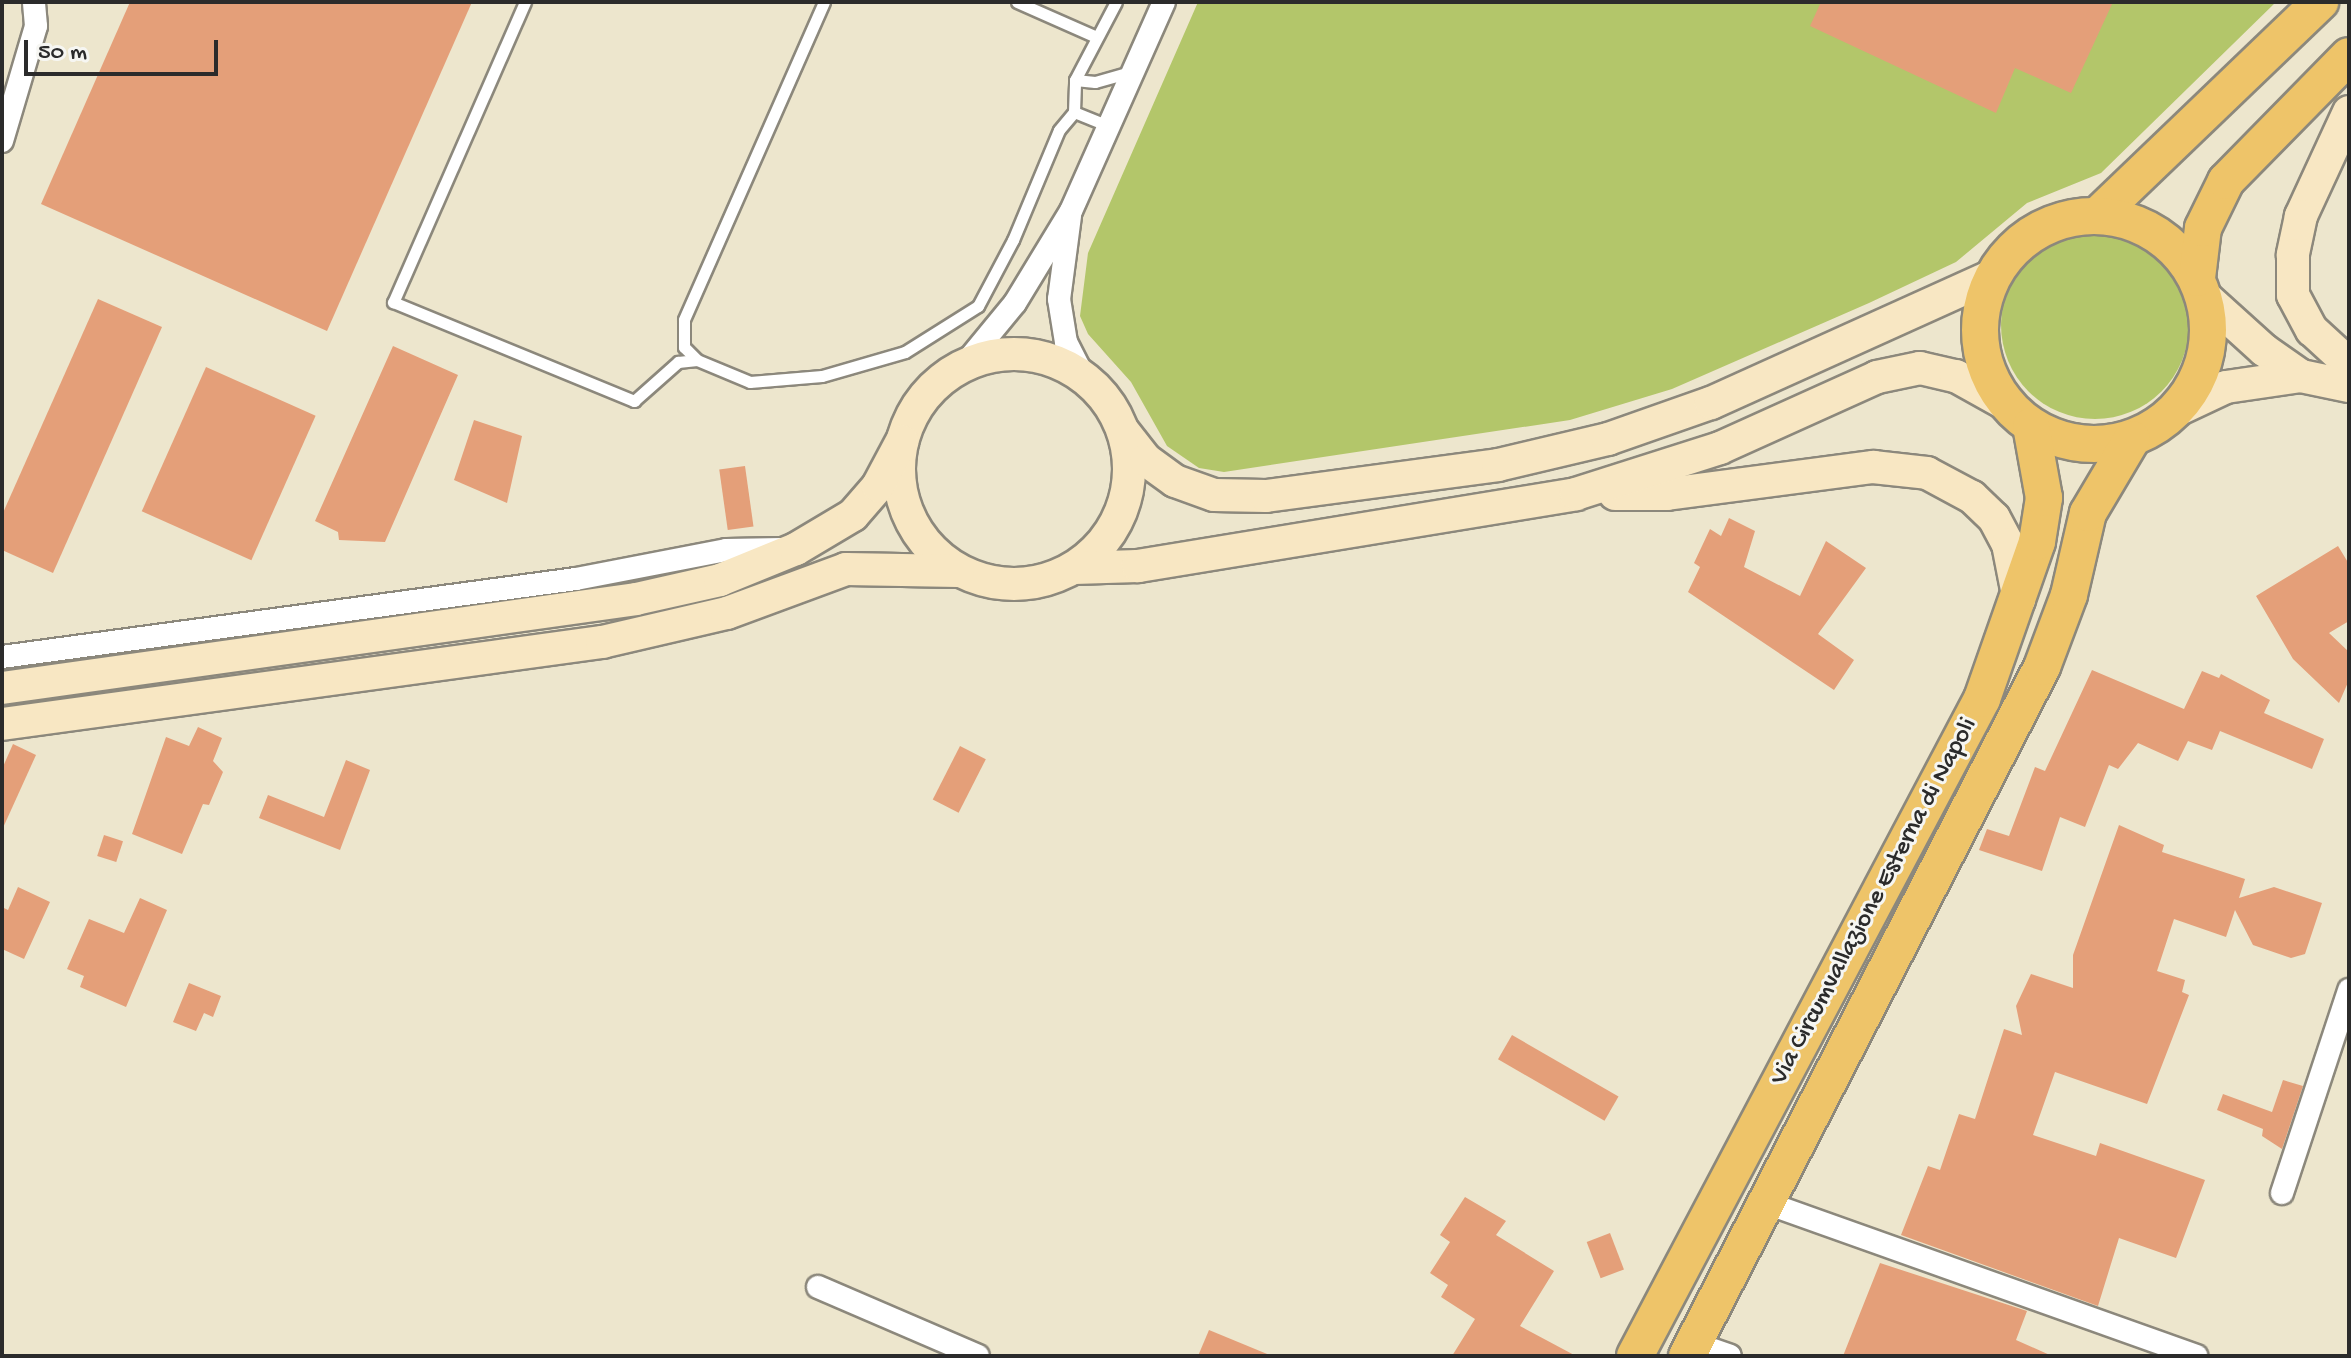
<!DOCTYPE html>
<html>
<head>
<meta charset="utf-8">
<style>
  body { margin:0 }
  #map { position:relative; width:2351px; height:1358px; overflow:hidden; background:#ede6cd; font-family:"Gochi Hand",sans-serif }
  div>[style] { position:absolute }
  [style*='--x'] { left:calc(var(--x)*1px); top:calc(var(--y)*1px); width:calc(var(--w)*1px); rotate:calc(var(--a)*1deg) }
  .green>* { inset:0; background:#b3c66a }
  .round { border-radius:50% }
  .building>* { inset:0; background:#e49f79; transform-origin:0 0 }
  .roads { filter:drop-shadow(2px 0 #8c887c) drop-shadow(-2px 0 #8c887c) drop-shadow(0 2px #8c887c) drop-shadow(0 -2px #8c887c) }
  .service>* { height:11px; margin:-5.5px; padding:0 5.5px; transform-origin:5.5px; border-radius:5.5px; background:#fff }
  .minor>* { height:22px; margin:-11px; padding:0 11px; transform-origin:11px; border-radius:11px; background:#fff }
  .secondary>* { height:32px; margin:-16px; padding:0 16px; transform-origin:16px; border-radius:16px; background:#f8e7c3 }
  .secondary>.ring { margin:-16px; padding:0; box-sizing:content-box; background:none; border:32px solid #f8e7c3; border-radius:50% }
  .primary>* { height:36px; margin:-18px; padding:0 18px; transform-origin:18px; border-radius:18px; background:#eec469 }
  .primary>.ring { margin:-18px; padding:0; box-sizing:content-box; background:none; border:36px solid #eec469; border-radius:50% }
  span { translate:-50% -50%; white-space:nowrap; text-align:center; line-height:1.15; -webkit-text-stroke:6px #f6f6f2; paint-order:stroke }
  .street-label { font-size:26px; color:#2b2b2b }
  .frame { position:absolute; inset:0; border:4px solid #2b2b2b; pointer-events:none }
  .scale { position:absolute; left:24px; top:40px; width:194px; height:36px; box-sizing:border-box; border:4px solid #2b2b2b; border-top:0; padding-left:10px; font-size:24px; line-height:28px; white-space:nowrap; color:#2b2b2b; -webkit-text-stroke:6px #f6f6f2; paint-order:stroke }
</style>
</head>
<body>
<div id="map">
  <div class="green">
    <i style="clip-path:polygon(1198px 2px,2276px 2px,2101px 173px,2027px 203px,1956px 262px,1869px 303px,1672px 389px,1570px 420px,1224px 472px,1199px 468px,1167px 446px,1131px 382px,1088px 334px,1080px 316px,1088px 253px)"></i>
    <i class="round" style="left:2001px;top:231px;width:188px;height:188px"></i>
  </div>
  <div class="building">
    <i style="clip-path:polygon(130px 2px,472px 2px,327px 331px,41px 204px)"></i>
    <i style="clip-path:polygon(1821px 2px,2113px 2px,2071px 93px,2015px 68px,1996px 113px,1810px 26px)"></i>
    <i style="clip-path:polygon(98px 299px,162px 327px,53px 573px,2px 550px,2px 515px)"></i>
    <i style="clip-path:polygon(393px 346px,458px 375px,385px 542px,339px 540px,338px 532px,315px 521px)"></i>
    <i style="left:206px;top:367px;width:120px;height:158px;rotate:24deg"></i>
    <i style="clip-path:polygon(474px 420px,522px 436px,507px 503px,454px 480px)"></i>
    <i style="left:745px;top:466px;width:61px;height:26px;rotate:82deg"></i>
    <i style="clip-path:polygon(1729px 518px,1755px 531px,1744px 567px,1800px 596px,1826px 541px,1866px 568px,1818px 634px,1854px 660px,1834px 690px,1688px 592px,1700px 567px,1694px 563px,1710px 529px,1721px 536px)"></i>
    <i style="clip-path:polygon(2338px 546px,2349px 564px,2349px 621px,2329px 633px,2349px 652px,2349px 680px,2339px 703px,2293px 659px,2256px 596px)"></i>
    <i style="clip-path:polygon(2092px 670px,2184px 709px,2202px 671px,2219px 678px,2221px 674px,2270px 700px,2264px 713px,2324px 739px,2312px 769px,2220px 731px,2212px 750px,2188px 741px,2178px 761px,2138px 743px,2118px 769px,2109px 765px,2085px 827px,2060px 817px,2042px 871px,1979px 850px,1987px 829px,2009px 836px,2035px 767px,2045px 771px)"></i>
    <i style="clip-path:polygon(198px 727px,222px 738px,213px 761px,223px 772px,209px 805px,203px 804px,182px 854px,132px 834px,166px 737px,189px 746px)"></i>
    <i style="clip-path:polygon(13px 744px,36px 755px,2px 830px,2px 769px)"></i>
    <i style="left:960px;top:746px;width:29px;height:60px;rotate:27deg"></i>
    <i style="clip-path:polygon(346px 760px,370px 770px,340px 850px,259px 818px,268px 795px,324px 817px)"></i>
    <i style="clip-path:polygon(2119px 825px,2164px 845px,2162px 852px,2245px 879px,2239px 898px,2274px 887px,2322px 903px,2305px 954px,2291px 958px,2253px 945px,2235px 910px,2226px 937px,2174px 919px,2157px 971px,2185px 980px,2182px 992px,2189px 995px,2147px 1104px,2055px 1072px,2033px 1135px,2096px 1156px,2100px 1143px,2205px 1180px,2176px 1258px,2119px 1238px,2098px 1306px,1901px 1235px,1928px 1166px,1940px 1170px,1959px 1114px,1975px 1119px,2004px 1029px,2022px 1035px,2016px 1006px,2031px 974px,2073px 988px,2073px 955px)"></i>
    <i style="left:104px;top:835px;width:20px;height:22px;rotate:18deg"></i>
    <i style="clip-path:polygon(18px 887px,50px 902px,24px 959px,2px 949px,2px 907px,8px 910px)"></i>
    <i style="clip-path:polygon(140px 898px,167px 910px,126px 1007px,80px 987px,84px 976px,67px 969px,89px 919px,124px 933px)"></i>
    <i style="clip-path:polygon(189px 983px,221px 996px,213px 1017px,204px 1013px,196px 1031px,173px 1022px)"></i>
    <i style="left:1512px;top:1035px;width:123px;height:28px;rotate:30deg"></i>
    <i style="clip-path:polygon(2283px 1080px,2303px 1086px,2282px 1149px,2262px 1136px,2263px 1129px,2217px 1110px,2223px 1094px,2272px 1112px)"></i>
    <i style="clip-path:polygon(1465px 1197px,1506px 1221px,1496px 1235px,1554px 1271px,1520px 1326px,1576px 1356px,1452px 1356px,1475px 1319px,1441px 1297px,1448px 1285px,1430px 1273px,1450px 1242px,1440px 1235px)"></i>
    <i style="left:1610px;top:1233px;width:39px;height:25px;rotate:69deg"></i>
    <i style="clip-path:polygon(1880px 1263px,2027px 1311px,2016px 1340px,2052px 1356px,1843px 1356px)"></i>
    <i style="clip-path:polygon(1209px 1330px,1272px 1356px,1198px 1356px)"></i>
  </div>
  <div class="roads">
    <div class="service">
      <i style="--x:525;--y:2;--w:328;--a:113.7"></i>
      <i style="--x:393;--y:302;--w:261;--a:22.3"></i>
      <i style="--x:634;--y:401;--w:59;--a:-41.6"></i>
      <i style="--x:678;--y:362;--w:19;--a:-6"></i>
      <i style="--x:824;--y:2;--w:347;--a:113.8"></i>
      <i style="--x:684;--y:320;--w:27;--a:90"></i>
      <i style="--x:684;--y:347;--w:18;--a:45"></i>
      <i style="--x:697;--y:360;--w:57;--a:22.5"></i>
      <i style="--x:750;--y:382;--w:72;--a:-4.8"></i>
      <i style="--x:822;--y:376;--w:86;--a:-16.1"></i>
      <i style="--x:905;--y:352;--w:86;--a:-32.2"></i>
      <i style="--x:978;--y:306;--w:75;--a:-62.1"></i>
      <i style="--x:1013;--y:240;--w:119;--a:-67.3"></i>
      <i style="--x:1059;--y:130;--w:23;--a:-50"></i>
      <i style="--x:1074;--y:112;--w:32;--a:-88"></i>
      <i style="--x:1075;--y:80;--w:88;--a:-62.3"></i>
      <i style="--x:1017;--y:2;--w:84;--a:23.8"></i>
      <i style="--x:1075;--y:80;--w:20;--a:6"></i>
      <i style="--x:1095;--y:82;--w:41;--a:-15.8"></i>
      <i style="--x:1074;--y:112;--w:38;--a:22"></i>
    </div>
    <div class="minor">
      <i style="--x:2;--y:141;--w:120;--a:-73.5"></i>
      <i style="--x:36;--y:26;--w:24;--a:-95"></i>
      <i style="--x:1070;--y:216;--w:84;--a:97.5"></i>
      <i style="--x:1059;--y:299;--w:44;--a:80.8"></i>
      <i style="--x:1066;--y:342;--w:39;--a:63"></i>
      <i style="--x:964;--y:365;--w:80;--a:-50.6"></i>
      <i style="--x:1015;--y:303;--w:108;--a:-58.7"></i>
      <i style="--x:1071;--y:211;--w:229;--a:-66"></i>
      <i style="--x:2;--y:657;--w:579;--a:-7.74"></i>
      <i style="--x:576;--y:579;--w:153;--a:-10.9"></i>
      <i style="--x:726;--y:550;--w:57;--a:-1"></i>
      <i style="--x:2282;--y:1193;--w:214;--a:-71.7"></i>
      <i style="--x:1764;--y:1202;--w:459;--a:19.6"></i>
      <i style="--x:818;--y:1287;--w:174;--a:23.3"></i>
      <i style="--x:1693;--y:1343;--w:39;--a:19"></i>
    </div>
    <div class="secondary">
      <i style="--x:2349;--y:112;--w:115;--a:114.8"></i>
      <i style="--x:2301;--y:216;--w:40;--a:102"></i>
      <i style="--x:2293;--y:255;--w:40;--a:90"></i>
      <i style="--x:2293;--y:295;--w:40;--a:62"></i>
      <i style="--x:2312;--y:330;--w:50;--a:42.6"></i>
      <i style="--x:2202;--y:294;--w:84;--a:42.1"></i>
      <i style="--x:2264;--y:350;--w:45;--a:35.1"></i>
      <i style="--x:2301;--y:376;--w:49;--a:11.8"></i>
      <i class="ring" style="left:899px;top:354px;width:198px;height:198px"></i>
      <i style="--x:2177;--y:410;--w:54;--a:-25.1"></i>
      <i style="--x:2226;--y:387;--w:76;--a:-8.3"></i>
      <i style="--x:1124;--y:432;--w:36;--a:52"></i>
      <i style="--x:1146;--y:460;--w:36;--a:36"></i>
      <i style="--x:1175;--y:481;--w:41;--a:19.7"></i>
      <i style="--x:1214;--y:495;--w:52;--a:1.1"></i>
      <i style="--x:1266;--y:496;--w:234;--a:-7.6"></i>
      <i style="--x:1498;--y:465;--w:113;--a:-13.3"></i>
      <i style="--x:1608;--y:439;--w:109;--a:-19.3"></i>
      <i style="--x:1711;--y:403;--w:311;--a:-24.3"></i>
      <i style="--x:1615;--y:494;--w:52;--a:0"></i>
      <i style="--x:1667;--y:494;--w:208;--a:-7.5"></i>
      <i style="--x:1873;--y:467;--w:54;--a:6.3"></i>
      <i style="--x:1927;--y:473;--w:51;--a:28.1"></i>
      <i style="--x:1972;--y:497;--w:30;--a:44"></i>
      <i style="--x:1994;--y:518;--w:30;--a:62"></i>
      <i style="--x:2008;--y:544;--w:57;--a:78.9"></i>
      <i style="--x:1074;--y:568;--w:64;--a:-1.8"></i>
      <i style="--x:1138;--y:566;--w:444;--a:-9.3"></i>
      <i style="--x:1576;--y:494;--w:151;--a:-17.7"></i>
      <i style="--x:1720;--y:448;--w:172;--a:-24.3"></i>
      <i style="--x:1877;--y:377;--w:44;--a:-11.8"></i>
      <i style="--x:1920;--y:368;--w:37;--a:13"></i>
      <i style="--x:1956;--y:376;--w:57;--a:29.2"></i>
      <i style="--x:2;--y:688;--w:640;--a:-7.99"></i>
      <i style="--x:636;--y:599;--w:86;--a:-12.7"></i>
      <i style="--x:720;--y:580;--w:82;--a:-22.2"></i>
      <i style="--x:796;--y:549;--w:66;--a:-30.8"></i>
      <i style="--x:853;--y:515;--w:38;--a:-49"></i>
      <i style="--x:878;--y:486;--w:51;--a:-61.9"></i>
      <i style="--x:2;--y:724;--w:606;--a:-7.78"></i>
      <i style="--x:602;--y:642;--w:128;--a:-13.1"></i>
      <i style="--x:727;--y:613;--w:127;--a:-20.3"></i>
      <i style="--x:846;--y:569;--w:112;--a:1"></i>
    </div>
    <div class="primary">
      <i style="--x:2098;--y:215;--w:308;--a:-43.8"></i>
      <i class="ring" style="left:1980px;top:216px;width:192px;height:192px"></i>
      <i style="--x:2197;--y:278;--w:50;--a:-83.2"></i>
      <i style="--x:2203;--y:228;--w:52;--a:-63.9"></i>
      <i style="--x:2226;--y:181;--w:175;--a:-45.5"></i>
      <i style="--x:1635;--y:1356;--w:743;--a:-62.16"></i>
      <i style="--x:1982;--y:699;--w:166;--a:-70.7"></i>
      <i style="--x:2037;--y:542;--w:45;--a:-81"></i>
      <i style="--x:2044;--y:498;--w:73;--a:-100.2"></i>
      <i style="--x:1687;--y:1356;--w:775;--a:-62.74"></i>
      <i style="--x:2042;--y:667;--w:77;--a:-69.4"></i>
      <i style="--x:2069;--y:595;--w:84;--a:-77"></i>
      <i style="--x:2088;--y:513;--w:86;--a:-59.3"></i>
    </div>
  </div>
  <div class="street-label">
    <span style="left:1875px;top:902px;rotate:-62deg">Via Circumvallazione Esterna di Napoli</span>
  </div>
  <div class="frame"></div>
  <div class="scale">50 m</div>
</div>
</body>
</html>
